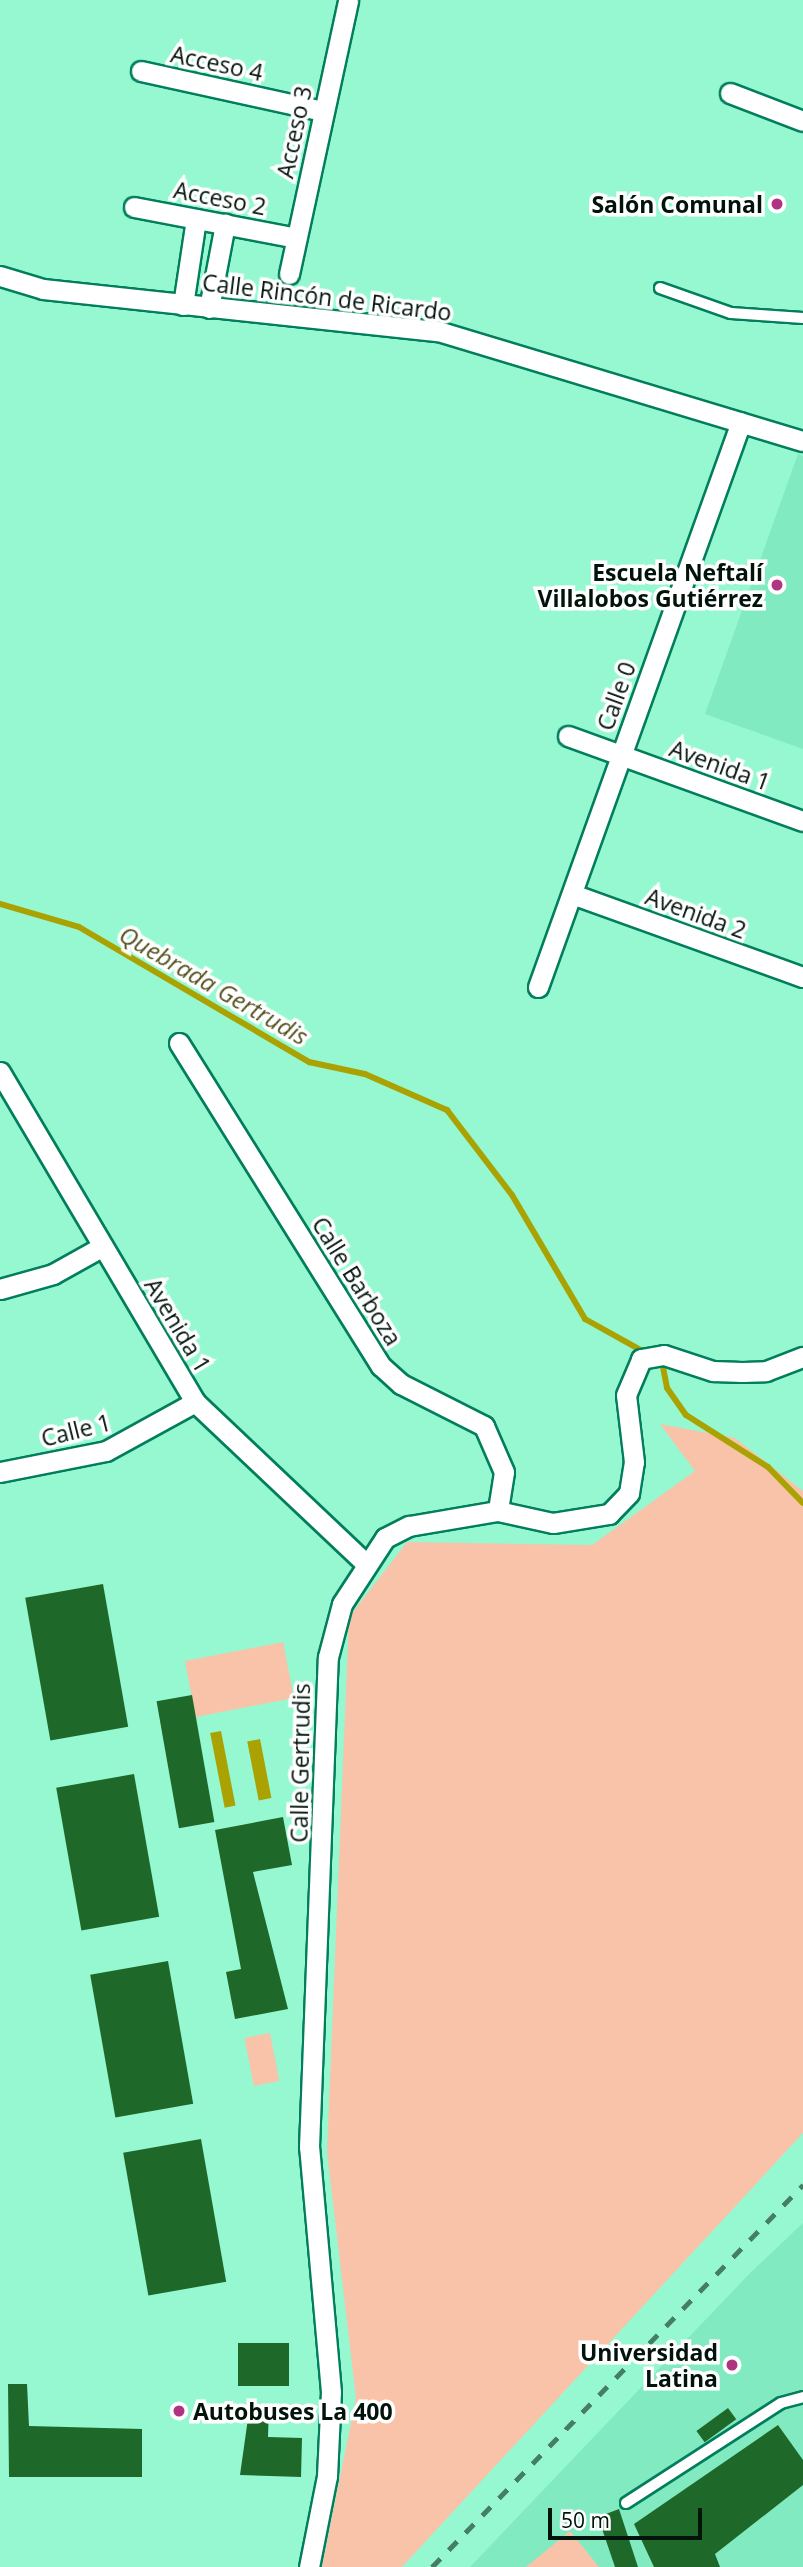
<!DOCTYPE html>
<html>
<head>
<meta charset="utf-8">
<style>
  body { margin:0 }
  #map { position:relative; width:803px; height:2567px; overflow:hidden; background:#96f8d0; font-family:"Open Sans",sans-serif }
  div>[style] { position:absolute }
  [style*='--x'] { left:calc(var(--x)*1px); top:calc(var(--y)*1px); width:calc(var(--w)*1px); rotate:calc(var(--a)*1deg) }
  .built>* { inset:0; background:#81eac0 }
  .green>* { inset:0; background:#f9c3aa; transform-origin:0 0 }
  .water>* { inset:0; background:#aaa202; transform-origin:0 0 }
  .stream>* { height:6px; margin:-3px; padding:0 3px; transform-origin:3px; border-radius:3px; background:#aaa202 }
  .building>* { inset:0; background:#1e682a; transform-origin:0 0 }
  .roads { filter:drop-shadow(2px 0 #027e5c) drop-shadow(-2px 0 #027e5c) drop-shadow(0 2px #027e5c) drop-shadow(0 -2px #027e5c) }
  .lane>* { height:10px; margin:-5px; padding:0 5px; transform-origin:5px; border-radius:5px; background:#fff }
  .street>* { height:19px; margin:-9.5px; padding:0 9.5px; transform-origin:9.5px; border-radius:9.5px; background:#fff }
  .rail>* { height:5px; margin-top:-2.5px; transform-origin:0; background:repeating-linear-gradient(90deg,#467d66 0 12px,transparent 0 24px) }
  .dots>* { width:19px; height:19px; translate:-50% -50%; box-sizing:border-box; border:4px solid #fff; border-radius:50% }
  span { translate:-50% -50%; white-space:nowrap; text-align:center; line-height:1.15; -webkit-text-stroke:7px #fff; paint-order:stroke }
  .street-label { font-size:23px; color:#01130b }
  .poi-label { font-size:23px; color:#01130b; font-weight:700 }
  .right { translate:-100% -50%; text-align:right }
  .left { translate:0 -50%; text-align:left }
  .water-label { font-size:24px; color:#54511e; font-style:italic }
  .scale { position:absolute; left:548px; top:2508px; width:154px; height:32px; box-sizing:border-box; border:4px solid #01130b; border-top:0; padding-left:9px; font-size:21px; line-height:24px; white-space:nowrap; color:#01130b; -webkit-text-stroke:5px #fff; paint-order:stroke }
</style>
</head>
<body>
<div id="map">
  <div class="built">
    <i style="clip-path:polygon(798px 454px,803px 456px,803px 749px,705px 714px)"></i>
    <i style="clip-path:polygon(803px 2223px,803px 2567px,470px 2567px,750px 2273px)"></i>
  </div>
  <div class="green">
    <i style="clip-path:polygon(660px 1424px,735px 1438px,803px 1491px,803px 2133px,402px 2567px,322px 2567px,356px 2398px,327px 2152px,349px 1617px,407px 1542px,592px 1545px,695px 1471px)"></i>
    <i style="left:283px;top:1642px;width:57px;height:100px;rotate:79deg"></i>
    <i style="left:270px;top:2033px;width:49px;height:26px;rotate:79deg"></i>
    <i style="clip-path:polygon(570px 2531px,599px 2567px,526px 2567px)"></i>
  </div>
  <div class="water">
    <i style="left:221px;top:1731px;width:76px;height:11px;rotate:79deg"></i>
    <i style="left:260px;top:1739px;width:60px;height:13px;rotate:79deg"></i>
  </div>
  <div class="stream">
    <i style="--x:0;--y:904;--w:82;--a:16.2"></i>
    <i style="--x:79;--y:927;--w:267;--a:30.4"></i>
    <i style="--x:309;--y:1062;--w:57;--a:12.1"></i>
    <i style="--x:365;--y:1074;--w:90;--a:23.7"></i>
    <i style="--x:447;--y:1110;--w:107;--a:52.6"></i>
    <i style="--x:512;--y:1195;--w:144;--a:59.5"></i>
    <i style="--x:585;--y:1319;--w:70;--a:29.1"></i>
    <i style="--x:662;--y:1362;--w:26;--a:79"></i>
    <i style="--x:667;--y:1388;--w:33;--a:55"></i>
    <i style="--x:686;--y:1415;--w:97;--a:32.4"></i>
    <i style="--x:768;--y:1467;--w:50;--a:45.8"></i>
  </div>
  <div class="building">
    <i style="left:103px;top:1584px;width:145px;height:79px;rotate:80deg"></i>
    <i style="left:192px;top:1695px;width:129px;height:36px;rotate:80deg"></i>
    <i style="left:134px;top:1774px;width:145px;height:79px;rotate:80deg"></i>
    <i style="clip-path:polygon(283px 1817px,292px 1865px,253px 1872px,288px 2009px,235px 2019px,226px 1972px,241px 1969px,215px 1830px)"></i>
    <i style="left:168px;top:1961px;width:145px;height:79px;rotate:80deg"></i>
    <i style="left:201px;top:2139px;width:145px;height:79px;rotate:80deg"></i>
    <i style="left:238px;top:2343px;width:51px;height:43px"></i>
    <i style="clip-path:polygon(8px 2384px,27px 2384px,29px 2426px,142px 2429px,142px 2477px,9px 2477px)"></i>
    <i style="clip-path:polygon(250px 2404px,269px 2405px,268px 2437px,302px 2438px,301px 2477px,240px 2475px)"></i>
    <i style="left:728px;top:2408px;width:14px;height:39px;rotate:54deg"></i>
    <i style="clip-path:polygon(778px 2425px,803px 2460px,803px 2485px,715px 2554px,720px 2567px,654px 2567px,634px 2524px)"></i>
    <i style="clip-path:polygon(619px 2509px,638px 2567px,615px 2567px,598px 2517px)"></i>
  </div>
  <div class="roads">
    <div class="lane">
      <i style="--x:660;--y:288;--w:75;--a:19.4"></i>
      <i style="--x:731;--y:313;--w:72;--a:4"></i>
      <i style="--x:626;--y:2503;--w:184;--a:-32.8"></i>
      <i style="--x:781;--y:2403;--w:23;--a:-15"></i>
    </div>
    <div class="street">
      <i style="--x:141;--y:71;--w:186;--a:12.4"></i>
      <i style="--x:730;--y:93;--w:78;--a:21"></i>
      <i style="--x:134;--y:207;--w:165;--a:10.8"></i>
      <i style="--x:289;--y:274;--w:280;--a:-77.8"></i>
      <i style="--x:0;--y:276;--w:45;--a:16.8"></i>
      <i style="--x:43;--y:289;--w:397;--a:6.1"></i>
      <i style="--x:438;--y:331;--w:381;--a:16.8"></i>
      <i style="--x:183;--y:305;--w:87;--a:-81.4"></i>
      <i style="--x:209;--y:308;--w:86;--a:-79.2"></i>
      <i style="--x:568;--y:736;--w:250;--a:19.9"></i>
      <i style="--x:572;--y:894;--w:245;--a:19.8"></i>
      <i style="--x:538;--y:987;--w:600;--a:-70.24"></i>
      <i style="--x:179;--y:1043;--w:381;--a:58"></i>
      <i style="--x:381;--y:1366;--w:27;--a:42"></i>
      <i style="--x:401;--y:1384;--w:93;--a:26.8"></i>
      <i style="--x:484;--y:1426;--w:50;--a:66.5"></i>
      <i style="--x:504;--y:1472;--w:39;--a:99"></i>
      <i style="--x:0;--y:1072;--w:383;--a:59.4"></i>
      <i style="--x:195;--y:1402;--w:234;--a:43.4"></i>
      <i style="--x:0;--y:1289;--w:55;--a:-15.8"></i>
      <i style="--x:53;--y:1274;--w:57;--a:-29.2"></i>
      <i style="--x:0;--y:1472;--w:108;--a:-11.2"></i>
      <i style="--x:106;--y:1451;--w:102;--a:-28.8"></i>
      <i style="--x:309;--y:2567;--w:93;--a:-78.8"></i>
      <i style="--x:327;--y:2476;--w:84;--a:-87.3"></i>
      <i style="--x:331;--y:2392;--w:246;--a:-95.1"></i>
      <i style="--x:309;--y:2147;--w:490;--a:-87.8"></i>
      <i style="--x:328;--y:1657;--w:55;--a:-75.2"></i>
      <i style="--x:342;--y:1604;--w:79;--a:-56.9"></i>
      <i style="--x:385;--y:1538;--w:27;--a:-27"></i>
      <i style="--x:409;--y:1526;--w:90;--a:-9.6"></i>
      <i style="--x:498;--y:1511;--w:56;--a:12.3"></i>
      <i style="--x:553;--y:1523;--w:57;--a:-9.1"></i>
      <i style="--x:609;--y:1514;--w:29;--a:-46"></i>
      <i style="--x:629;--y:1493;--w:31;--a:-81"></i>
      <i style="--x:634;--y:1462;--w:67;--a:-96.8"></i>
      <i style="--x:626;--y:1395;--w:39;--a:-67"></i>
      <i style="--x:641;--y:1359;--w:23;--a:-10"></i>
      <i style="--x:664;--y:1355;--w:52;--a:18.1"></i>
      <i style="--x:713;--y:1371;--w:29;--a:2"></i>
      <i style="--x:742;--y:1372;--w:24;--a:-2"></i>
      <i style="--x:766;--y:1371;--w:40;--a:-21"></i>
    </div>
  </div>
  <div class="rail">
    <i style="--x:432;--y:2567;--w:533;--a:-45.84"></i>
  </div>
  <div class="dots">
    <i style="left:777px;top:204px;background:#b13483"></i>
    <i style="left:777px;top:585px;background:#b13483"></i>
    <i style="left:732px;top:2365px;background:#b13483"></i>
    <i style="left:179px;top:2411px;background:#b13483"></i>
  </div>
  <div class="street-label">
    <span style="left:217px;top:63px;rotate:12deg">Acceso 4</span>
    <span style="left:294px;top:132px;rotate:-78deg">Acceso 3</span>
    <span style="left:220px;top:198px;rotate:11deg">Acceso 2</span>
    <span style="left:327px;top:297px;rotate:7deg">Calle Rincón de Ricardo</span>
    <span style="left:616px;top:696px;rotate:-70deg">Calle 0</span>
    <span style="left:720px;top:765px;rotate:20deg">Avenida 1</span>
    <span style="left:696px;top:913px;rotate:20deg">Avenida 2</span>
    <span style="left:357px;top:1281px;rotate:58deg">Calle Barboza</span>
    <span style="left:178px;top:1325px;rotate:59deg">Avenida 1</span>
    <span style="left:76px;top:1430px;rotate:-14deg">Calle 1</span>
    <span style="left:300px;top:1763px;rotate:-89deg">Calle Gertrudis</span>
  </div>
  <div class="poi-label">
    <span class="right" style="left:763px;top:204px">Salón Comunal</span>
    <span class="right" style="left:763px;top:585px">Escuela Neftalí<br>Villalobos Gutiérrez</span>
    <span class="right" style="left:718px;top:2365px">Universidad<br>Latina</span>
    <span class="left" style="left:193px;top:2411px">Autobuses La 400</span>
  </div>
  <div class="water-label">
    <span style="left:214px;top:985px;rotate:30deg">Quebrada Gertrudis</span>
  </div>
  <div class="scale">50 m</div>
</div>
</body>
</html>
